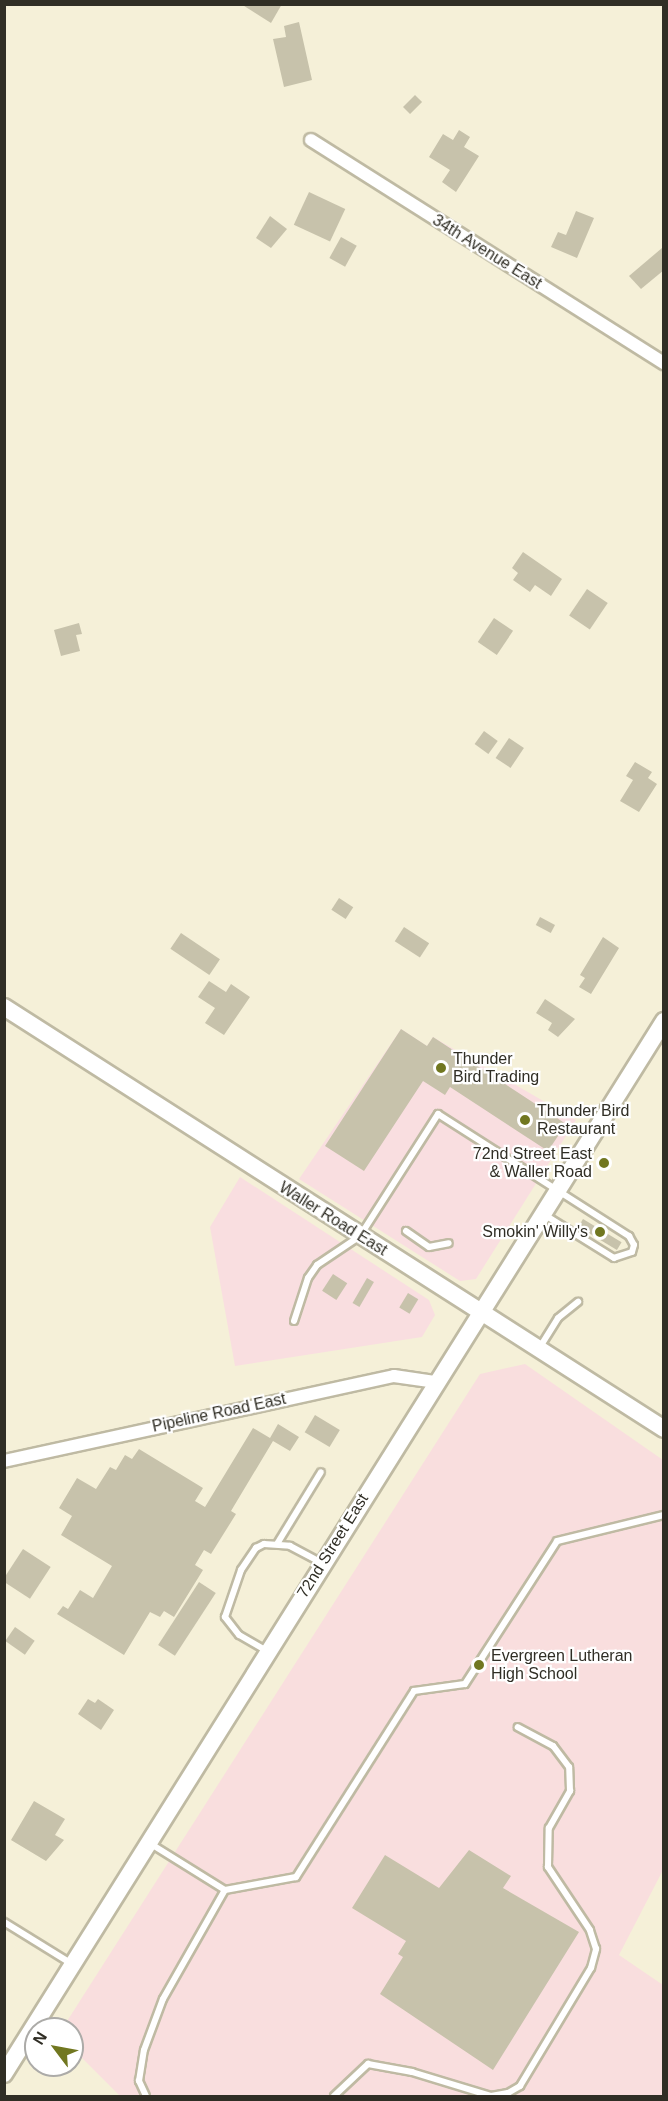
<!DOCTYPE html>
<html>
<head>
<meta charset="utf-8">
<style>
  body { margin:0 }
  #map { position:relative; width:668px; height:2101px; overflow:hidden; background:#f5f0d8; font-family:Arial,sans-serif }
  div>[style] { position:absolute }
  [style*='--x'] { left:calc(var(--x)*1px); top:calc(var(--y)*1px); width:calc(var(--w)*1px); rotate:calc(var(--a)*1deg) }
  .commercial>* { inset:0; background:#f9dee0 }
  .education>* { inset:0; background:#f9dede }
  .building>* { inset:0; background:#c7c2ab; transform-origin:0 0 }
  .roads { filter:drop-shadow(2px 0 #bfbaa3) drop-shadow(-2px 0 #bfbaa3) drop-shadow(0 2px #bfbaa3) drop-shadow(0 -2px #bfbaa3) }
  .lane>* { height:6px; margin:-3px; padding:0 3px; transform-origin:3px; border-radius:3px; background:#fff }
  .street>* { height:12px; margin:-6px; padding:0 6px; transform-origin:6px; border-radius:6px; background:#fff }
  .secondary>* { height:16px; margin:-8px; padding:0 8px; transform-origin:8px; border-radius:8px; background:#fff }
  .dots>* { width:16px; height:16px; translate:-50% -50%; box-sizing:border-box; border:3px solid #fff; border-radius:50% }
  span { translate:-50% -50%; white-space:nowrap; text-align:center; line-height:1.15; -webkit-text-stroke:4.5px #fff; paint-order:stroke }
  .street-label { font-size:16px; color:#302e25 }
  .poi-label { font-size:16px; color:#302e25 }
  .left { translate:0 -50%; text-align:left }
  .right { translate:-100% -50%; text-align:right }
  .frame { position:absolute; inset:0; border:6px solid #302e25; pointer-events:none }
  .north { position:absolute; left:24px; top:2017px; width:60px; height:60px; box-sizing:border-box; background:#fff; border:2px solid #acaba8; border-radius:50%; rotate:302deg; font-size:16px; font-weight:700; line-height:24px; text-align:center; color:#302e25 }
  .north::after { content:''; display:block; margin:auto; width:21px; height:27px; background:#717720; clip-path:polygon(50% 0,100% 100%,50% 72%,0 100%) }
</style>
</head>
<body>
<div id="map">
  <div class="commercial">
    <i style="clip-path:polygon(401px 1029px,427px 1046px,433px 1037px,576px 1120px,476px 1279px,460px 1281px,299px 1179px)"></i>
    <i style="clip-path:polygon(240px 1177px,429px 1300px,435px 1315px,422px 1337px,235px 1366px,210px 1227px)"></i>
  </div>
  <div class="education">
    <i style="clip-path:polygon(525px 1364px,663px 1460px,663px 1870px,619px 1955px,663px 1985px,663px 2096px,120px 2096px,72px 2048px,72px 2029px,62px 2029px,480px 1374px)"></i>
  </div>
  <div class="building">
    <i style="clip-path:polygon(241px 4px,282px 4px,271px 23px)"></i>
    <i style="clip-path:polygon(299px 22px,312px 80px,284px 87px,273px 39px,286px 37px,284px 26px)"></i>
    <i style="left:415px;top:95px;width:10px;height:17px;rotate:45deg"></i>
    <i style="clip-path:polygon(459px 130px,470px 137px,464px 147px,479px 156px,456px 192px,442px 182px,450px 170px,429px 157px,443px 134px,453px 140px)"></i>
    <i style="left:309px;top:192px;width:40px;height:36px;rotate:25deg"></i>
    <i style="clip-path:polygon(576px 211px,594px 218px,577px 258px,551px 247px,558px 232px,566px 235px)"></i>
    <i style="clip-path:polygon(270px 216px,287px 229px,271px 248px,256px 238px)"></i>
    <i style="left:341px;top:237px;width:18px;height:24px;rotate:29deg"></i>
    <i style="clip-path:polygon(662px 248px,664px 270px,641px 289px,629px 276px)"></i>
    <i style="clip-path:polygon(523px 552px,562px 579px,551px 596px,535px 585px,530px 592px,513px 580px,518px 573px,512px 568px)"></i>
    <i style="left:587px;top:589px;width:25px;height:32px;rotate:34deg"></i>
    <i style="left:494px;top:618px;width:23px;height:29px;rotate:34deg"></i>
    <i style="clip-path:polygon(79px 623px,82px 634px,76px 635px,80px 651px,61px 656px,54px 630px)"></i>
    <i style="left:484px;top:731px;width:17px;height:16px;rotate:36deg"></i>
    <i style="left:509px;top:738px;width:18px;height:24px;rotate:34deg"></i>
    <i style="clip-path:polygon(635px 762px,652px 772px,648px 778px,657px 784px,639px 812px,620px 801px,633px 780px,626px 776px)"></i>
    <i style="left:339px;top:898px;width:17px;height:14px;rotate:33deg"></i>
    <i style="left:540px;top:917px;width:17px;height:9px;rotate:28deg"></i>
    <i style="left:404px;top:927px;width:30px;height:17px;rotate:33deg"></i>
    <i style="left:181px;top:933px;width:47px;height:19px;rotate:34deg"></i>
    <i style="clip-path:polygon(603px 937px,619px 948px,591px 994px,579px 987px,585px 978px,580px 975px)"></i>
    <i style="clip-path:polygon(209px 981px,226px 992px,231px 984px,250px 997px,224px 1035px,205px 1023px,215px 1008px,198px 997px)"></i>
    <i style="clip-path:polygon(545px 999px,575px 1019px,558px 1037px,548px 1030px,552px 1023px,536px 1013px)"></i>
    <i style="clip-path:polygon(401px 1029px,427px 1046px,433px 1037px,566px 1124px,548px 1151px,450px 1087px,445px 1095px,423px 1081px,364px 1171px,325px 1146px)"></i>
    <i style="left:583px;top:1219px;width:45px;height:9px;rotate:31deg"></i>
    <i style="left:333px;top:1274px;width:17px;height:20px;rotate:33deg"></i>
    <i style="left:367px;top:1278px;width:8px;height:29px;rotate:30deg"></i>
    <i style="left:408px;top:1293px;width:12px;height:17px;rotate:31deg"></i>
    <i style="left:315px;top:1415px;width:29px;height:20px;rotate:31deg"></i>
    <i style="clip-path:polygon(278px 1424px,299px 1437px,290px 1451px,273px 1441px,231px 1511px,236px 1514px,211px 1554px,204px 1550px,195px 1565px,203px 1570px,174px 1617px,164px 1611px,160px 1617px,150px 1612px,124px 1655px,57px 1614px,63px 1606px,68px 1609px,80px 1590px,93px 1598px,112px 1566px,61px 1535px,72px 1516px,59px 1508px,77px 1478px,96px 1489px,110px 1467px,116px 1470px,125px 1455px,132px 1459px,139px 1449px,203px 1488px,195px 1501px,205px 1507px,253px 1428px,270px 1438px)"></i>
    <i style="left:23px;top:1549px;width:33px;height:38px;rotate:33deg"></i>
    <i style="left:199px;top:1582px;width:20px;height:75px;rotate:33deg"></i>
    <i style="left:15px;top:1627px;width:24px;height:17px;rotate:35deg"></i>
    <i style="clip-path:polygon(88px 1699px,95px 1703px,98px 1699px,114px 1710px,101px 1730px,78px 1714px)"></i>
    <i style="clip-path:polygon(34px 1801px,65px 1819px,55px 1835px,64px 1840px,46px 1861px,11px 1840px)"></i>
    <i style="clip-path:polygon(469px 1850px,511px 1876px,503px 1888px,579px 1932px,493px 2070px,380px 1994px,403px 1957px,398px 1954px,406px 1941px,352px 1908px,385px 1855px,439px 1888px)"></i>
  </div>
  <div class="roads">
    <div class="lane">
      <i style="--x:406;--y:1231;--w:28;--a:35"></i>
      <i style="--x:429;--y:1247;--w:20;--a:-11"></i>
      <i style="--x:294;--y:1321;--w:45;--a:-72"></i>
      <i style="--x:308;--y:1278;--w:16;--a:-55"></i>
      <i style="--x:317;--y:1265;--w:52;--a:-34"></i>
      <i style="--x:360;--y:1236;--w:145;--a:-57.4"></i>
      <i style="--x:438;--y:1114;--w:227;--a:32.6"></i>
      <i style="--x:629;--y:1236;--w:10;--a:61"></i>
      <i style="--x:634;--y:1245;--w:7;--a:106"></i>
      <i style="--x:632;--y:1252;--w:19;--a:162"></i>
      <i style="--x:614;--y:1258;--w:81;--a:-148.1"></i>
      <i style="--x:540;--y:1347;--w:34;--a:-58"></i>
      <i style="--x:558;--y:1318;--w:26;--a:-39"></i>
      <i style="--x:277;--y:1544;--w:84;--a:-58.6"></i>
      <i style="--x:267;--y:1651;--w:32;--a:-150"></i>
      <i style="--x:239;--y:1635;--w:23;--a:-128"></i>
      <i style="--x:225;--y:1617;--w:50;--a:-71.2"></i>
      <i style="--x:241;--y:1570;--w:27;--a:-56"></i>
      <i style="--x:256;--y:1548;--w:9;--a:-27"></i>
      <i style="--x:264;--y:1544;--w:26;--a:4"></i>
      <i style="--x:290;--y:1546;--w:36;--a:28"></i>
      <i style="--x:151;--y:1844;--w:87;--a:31.9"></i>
      <i style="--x:225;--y:1890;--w:72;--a:-10.4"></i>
      <i style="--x:296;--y:1877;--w:220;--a:-57.6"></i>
      <i style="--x:414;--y:1691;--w:51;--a:-7.8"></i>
      <i style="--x:465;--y:1684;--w:170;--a:-57.2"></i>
      <i style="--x:557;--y:1541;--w:110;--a:-13.7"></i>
      <i style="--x:4;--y:1922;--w:80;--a:31.7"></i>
      <i style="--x:146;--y:2096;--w:17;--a:-115"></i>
      <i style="--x:139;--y:2081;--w:31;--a:-81"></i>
      <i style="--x:144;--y:2050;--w:54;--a:-69.6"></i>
      <i style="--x:163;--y:1999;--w:125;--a:-60.4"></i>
      <i style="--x:334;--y:2096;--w:47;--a:-43.3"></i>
      <i style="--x:368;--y:2064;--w:45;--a:10.3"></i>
      <i style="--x:412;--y:2072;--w:83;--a:16.9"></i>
      <i style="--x:491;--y:2096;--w:17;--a:-10"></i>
      <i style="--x:508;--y:2093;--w:14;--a:-30"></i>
      <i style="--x:520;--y:2086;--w:138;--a:-59"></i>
      <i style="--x:591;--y:1968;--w:20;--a:-75"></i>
      <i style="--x:596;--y:1949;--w:20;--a:-108"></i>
      <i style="--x:590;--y:1930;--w:76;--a:-123.7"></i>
      <i style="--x:548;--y:1867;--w:39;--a:-89"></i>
      <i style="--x:549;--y:1828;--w:43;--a:-60.4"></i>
      <i style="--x:570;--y:1791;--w:24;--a:-92"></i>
      <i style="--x:569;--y:1767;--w:26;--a:-127"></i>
      <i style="--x:553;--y:1746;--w:40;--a:-152"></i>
    </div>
    <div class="street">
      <i style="--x:311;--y:140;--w:418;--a:32.3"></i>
      <i style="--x:4;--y:1461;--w:399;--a:-12.3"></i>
      <i style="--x:394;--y:1376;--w:41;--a:8.3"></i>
    </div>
    <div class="secondary">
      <i style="--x:4;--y:1007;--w:783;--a:32.59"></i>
      <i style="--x:4;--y:2074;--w:1243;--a:-57.92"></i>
    </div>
  </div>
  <div class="dots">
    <i style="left:441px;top:1068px;background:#717720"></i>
    <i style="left:525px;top:1120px;background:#717720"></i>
    <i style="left:604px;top:1163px;background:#717720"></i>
    <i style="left:600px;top:1232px;background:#717720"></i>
    <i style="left:479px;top:1665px;background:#717720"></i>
  </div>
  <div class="street-label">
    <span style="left:487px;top:252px;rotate:32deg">34th Avenue East</span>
    <span style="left:333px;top:1219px;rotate:32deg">Waller Road East</span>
    <span style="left:219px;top:1413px;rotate:-12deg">Pipeline Road East</span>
    <span style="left:333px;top:1546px;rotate:-58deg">72nd Street East</span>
  </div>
  <div class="poi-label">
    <span class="left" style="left:453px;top:1068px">Thunder<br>Bird Trading</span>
    <span class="left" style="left:537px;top:1120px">Thunder Bird<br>Restaurant</span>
    <span class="right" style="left:592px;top:1163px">72nd Street East<br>&amp; Waller Road</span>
    <span class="right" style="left:588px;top:1232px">Smokin' Willy's</span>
    <span class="left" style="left:491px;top:1665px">Evergreen Lutheran<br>High School</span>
  </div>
  <div class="frame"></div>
  <div class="north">N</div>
</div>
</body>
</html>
